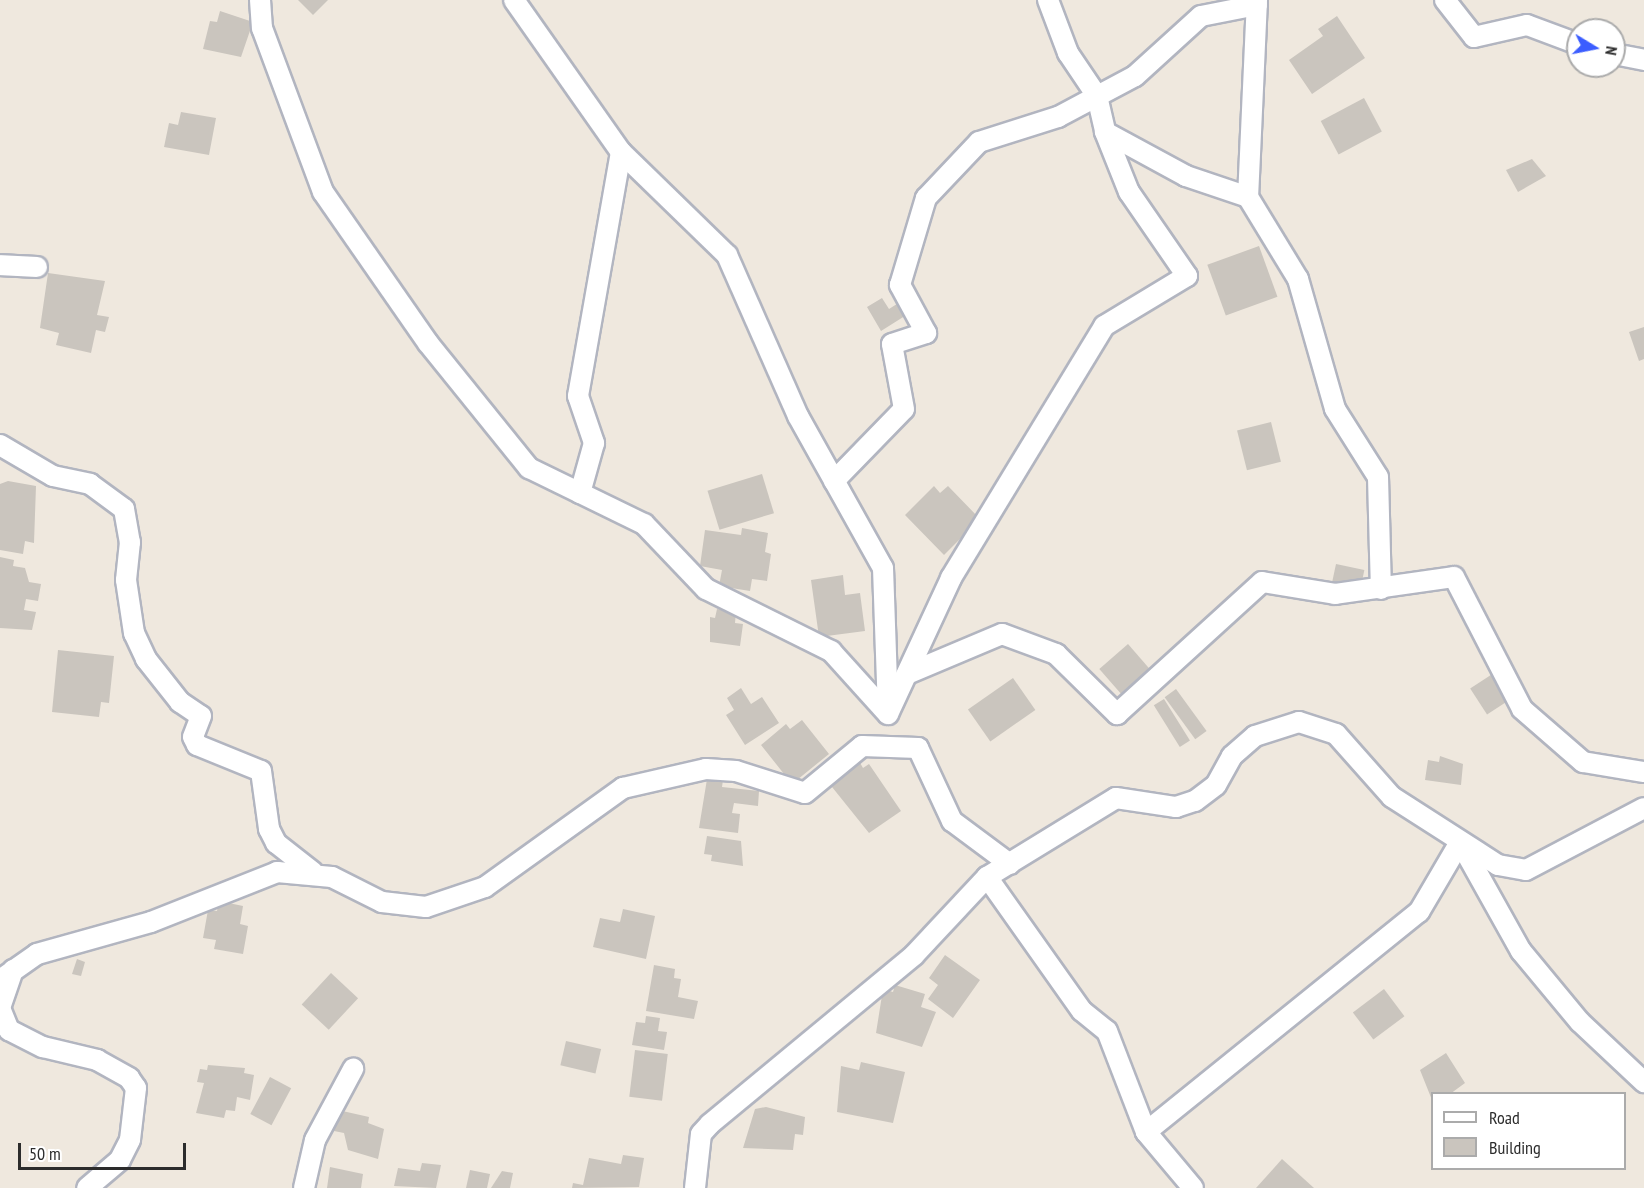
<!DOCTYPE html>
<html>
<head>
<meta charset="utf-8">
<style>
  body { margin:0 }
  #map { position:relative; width:1644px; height:1188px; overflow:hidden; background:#efe8de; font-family:"PT Sans Narrow",sans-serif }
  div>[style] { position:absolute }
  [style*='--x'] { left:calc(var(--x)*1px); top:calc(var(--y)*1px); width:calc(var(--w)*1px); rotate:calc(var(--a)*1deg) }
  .building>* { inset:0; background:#cac5be; transform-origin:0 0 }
  .roads { filter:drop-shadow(2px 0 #b2b5c0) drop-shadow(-2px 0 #b2b5c0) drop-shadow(0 2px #b2b5c0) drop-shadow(0 -2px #b2b5c0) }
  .street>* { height:20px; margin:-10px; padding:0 10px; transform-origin:10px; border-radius:10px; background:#fff }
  span { translate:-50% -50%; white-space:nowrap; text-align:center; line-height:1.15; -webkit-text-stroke:4.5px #fff; paint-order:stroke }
  .legend { position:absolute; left:1431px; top:1092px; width:195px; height:78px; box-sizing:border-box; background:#fff; border:2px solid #ababab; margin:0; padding:8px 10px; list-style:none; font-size:18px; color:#2c2c2c }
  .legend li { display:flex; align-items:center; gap:12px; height:30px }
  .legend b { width:30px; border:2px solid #ababab }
  .north { position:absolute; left:1566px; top:18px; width:60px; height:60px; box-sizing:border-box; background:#fff; border:2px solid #ababab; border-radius:50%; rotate:100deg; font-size:16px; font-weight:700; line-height:24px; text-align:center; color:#2c2c2c }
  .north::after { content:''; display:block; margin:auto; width:21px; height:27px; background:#3b5dff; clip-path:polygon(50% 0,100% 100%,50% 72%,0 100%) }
  .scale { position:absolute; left:18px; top:1143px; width:168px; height:27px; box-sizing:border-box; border:3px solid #2c2c2c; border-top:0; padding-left:8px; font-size:18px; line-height:21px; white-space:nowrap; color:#2c2c2c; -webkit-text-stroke:4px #fff; paint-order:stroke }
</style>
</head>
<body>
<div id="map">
  <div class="building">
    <i style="clip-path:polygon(298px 0,328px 0,313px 15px)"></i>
    <i style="clip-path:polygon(220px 11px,253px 22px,241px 57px,203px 49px,210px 21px,217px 22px)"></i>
    <i style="clip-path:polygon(1337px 16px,1365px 58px,1312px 94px,1289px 60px,1323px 36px,1318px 29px)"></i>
    <i style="left:1364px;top:98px;width:38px;height:49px;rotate:62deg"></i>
    <i style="clip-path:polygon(181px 112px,216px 118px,209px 155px,164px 147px,169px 123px,178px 125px)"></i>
    <i style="clip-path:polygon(1532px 159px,1546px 176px,1518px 192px,1506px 170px)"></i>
    <i style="left:1259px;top:246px;width:54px;height:55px;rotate:70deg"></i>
    <i style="clip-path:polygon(48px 273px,105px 281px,97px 315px,109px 317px,105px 332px,96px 330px,91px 353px,56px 345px,59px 333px,40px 328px)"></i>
    <i style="clip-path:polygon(882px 298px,889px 309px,900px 302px,908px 314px,881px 331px,867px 307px)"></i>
    <i style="clip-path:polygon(1644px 327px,1644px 359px,1639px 361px,1629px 332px)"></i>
    <i style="left:1271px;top:422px;width:41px;height:35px;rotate:76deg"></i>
    <i style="left:762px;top:474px;width:41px;height:57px;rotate:73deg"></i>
    <i style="clip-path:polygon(8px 481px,36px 486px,34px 543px,25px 541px,23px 554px,0 550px,0 484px)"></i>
    <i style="clip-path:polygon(934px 486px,940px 493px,948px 486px,980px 519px,944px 555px,905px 515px)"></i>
    <i style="clip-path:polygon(742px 528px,768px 533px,765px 552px,771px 554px,767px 581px,752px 579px,750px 591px,719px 586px,722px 570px,700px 566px,705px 530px,741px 535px)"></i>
    <i style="clip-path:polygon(0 557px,14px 560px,13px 566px,25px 568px,29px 582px,41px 584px,38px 601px,26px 599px,24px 610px,36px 612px,32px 630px,0 628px)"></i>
    <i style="left:1336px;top:564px;width:29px;height:20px;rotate:12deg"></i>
    <i style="clip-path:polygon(843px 575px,845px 595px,860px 593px,865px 631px,819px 637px,811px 580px)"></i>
    <i style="clip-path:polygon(717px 609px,736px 612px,735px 623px,743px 624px,740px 646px,710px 642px,710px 617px,715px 618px)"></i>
    <i style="left:1128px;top:644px;width:38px;height:38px;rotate:49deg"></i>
    <i style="clip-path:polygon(58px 650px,114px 656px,109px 703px,101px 702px,99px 717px,52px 712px)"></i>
    <i style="left:1497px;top:671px;width:31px;height:32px;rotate:57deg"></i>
    <i style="left:1013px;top:678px;width:39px;height:55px;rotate:55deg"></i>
    <i style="clip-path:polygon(741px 688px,751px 704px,762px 697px,779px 723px,745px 745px,726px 715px,734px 710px,727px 698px)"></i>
    <i style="left:1176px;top:689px;width:52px;height:14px;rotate:54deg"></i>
    <i style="left:1164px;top:699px;width:49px;height:12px;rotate:58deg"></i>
    <i style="clip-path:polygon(802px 720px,829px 754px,792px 784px,761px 745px,786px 724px,790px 729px)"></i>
    <i style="clip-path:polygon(1440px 756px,1463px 764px,1461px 785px,1425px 780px,1428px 760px,1439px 762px)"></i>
    <i style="clip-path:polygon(859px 761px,863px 768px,869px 764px,901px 811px,869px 833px,828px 782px)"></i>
    <i style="clip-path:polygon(707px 779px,723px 780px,722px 787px,759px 791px,758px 806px,734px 803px,732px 813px,740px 814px,738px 833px,699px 828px)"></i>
    <i style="clip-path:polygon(707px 836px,741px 841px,743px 866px,711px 861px,712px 855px,704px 854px)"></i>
    <i style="clip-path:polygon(219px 901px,243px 906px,240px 924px,248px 926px,243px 954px,214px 949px,216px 940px,203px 938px,208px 910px,217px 911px)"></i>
    <i style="clip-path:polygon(623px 909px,655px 916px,646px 959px,593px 947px,600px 918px,620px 922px)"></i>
    <i style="clip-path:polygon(945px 955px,980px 980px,953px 1018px,928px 999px,938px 985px,929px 978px)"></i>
    <i style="clip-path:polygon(77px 959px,85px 962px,81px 976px,72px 974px)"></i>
    <i style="clip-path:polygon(654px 965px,675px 969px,674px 978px,681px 979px,678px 997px,698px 1001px,694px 1019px,646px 1011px)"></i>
    <i style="left:331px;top:973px;width:37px;height:43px;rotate:43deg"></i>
    <i style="clip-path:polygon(895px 985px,925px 994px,921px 1007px,936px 1012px,922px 1047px,876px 1033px,883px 989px,893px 992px)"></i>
    <i style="left:1384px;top:989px;width:34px;height:39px;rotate:53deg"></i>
    <i style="clip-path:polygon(646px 1016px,660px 1018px,658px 1031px,667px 1032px,664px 1050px,632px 1045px,636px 1022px,645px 1023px)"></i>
    <i style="left:566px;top:1041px;width:36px;height:25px;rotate:13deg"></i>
    <i style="left:635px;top:1050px;width:33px;height:47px;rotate:7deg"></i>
    <i style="clip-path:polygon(1446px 1053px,1465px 1083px,1450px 1094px,1432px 1094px,1432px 1100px,1420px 1070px)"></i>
    <i style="clip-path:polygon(861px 1062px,905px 1072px,893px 1123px,837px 1112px,841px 1066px,859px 1070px)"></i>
    <i style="clip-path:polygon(208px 1065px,245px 1068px,244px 1073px,254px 1075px,250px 1100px,237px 1097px,235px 1111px,226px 1110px,224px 1118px,196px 1113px,204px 1083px,197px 1082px,200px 1069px,207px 1070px)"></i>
    <i style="left:270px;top:1077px;width:24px;height:42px;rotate:28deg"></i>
    <i style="clip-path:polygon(766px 1107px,805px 1117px,803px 1135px,795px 1134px,793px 1150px,743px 1148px,755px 1109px)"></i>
    <i style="clip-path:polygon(338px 1110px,369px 1117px,368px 1123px,384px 1129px,378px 1159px,348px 1150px,344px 1133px,334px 1131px)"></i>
    <i style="clip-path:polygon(623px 1155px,644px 1158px,639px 1187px,572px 1188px,573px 1183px,583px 1185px,589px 1158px,621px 1164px)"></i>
    <i style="clip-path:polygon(1282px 1159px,1314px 1188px,1256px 1188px)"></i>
    <i style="clip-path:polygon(422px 1163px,441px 1165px,436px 1188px,394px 1186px,398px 1168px,420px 1171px)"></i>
    <i style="clip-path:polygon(330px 1167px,363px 1174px,361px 1188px,327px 1188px)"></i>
    <i style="clip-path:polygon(470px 1170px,490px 1174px,487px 1188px,466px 1188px)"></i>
    <i style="clip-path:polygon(502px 1171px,513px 1173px,510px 1188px,491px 1188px)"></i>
  </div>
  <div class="roads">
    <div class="street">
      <i style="--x:260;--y:0;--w:28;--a:86"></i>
      <i style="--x:262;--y:28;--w:175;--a:69.6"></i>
      <i style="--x:323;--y:192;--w:184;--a:55.2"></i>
      <i style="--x:428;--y:343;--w:161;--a:51.1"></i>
      <i style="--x:529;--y:468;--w:128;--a:26"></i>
      <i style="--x:644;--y:524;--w:90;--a:46.4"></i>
      <i style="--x:706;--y:589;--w:140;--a:26.4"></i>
      <i style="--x:831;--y:651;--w:85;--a:47.9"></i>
      <i style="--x:514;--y:0;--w:186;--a:54.9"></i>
      <i style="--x:621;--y:152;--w:248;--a:100"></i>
      <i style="--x:578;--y:396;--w:50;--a:71.2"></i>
      <i style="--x:594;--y:443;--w:52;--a:105.6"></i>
      <i style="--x:1048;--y:0;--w:57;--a:69.3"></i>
      <i style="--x:1068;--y:53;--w:52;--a:56"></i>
      <i style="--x:1097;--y:96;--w:37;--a:77"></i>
      <i style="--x:1105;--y:132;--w:92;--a:28.5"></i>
      <i style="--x:1186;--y:176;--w:65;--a:18.7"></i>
      <i style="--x:1257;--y:0;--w:197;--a:92.6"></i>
      <i style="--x:1248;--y:197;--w:96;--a:58.6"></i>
      <i style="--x:1298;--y:279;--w:135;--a:74.1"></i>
      <i style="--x:1335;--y:409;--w:80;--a:57.7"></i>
      <i style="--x:1378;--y:477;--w:112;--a:88.5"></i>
      <i style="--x:1445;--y:0;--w:47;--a:51.9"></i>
      <i style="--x:1474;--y:37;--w:54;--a:-12.8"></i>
      <i style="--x:1527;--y:25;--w:54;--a:20.4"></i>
      <i style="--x:1614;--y:54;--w:31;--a:11"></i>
      <i style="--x:621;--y:152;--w:148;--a:44.2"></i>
      <i style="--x:727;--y:255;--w:176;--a:66.2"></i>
      <i style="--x:798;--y:416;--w:174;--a:60.8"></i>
      <i style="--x:883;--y:568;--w:140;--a:88"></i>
      <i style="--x:0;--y:265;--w:37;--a:3"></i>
      <i style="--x:0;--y:445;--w:61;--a:30.3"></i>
      <i style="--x:53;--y:476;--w:38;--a:12"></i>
      <i style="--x:90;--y:484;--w:42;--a:36.3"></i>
      <i style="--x:124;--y:509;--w:34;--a:80"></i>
      <i style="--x:130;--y:542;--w:38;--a:96"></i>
      <i style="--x:126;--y:580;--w:54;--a:81.4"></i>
      <i style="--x:134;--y:633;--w:29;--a:65"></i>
      <i style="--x:146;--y:659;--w:55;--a:51.7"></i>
      <i style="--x:180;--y:702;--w:25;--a:34"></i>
      <i style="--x:201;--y:716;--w:22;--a:111"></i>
      <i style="--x:193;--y:737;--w:9;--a:63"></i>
      <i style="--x:197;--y:745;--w:69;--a:22.1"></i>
      <i style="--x:261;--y:771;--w:59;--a:82.1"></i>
      <i style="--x:269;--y:829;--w:16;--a:63"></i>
      <i style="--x:276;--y:843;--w:47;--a:38.1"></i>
      <i style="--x:834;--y:481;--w:100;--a:-45.8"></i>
      <i style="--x:904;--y:409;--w:66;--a:-100.5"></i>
      <i style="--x:892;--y:344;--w:36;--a:-18"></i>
      <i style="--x:926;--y:333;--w:55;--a:-118.4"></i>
      <i style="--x:900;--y:285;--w:91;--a:-73.4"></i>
      <i style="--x:926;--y:198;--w:77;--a:-46.6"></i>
      <i style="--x:979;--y:142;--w:83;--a:-17.6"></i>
      <i style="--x:1058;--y:117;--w:87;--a:-28"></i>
      <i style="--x:1135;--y:76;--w:89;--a:-42.3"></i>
      <i style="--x:1201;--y:16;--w:57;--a:-11.1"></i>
      <i style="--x:907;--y:674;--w:103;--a:-22.8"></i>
      <i style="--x:1002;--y:634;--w:58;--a:20.3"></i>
      <i style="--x:1056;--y:654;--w:86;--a:44.5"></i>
      <i style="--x:1117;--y:714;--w:196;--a:-42.3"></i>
      <i style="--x:1262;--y:582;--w:74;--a:9.3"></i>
      <i style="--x:1335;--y:594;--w:120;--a:-8.1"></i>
      <i style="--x:1454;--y:577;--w:148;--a:62.7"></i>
      <i style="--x:1522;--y:709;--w:81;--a:41"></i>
      <i style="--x:1583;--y:762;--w:62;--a:9.3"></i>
      <i style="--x:888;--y:714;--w:150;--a:-65.1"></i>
      <i style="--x:951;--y:578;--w:295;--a:-58.7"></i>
      <i style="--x:1104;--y:326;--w:97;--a:-31.1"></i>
      <i style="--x:1187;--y:276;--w:102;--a:-124.6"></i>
      <i style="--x:1129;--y:192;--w:65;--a:-111.8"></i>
      <i style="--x:987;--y:877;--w:164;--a:54.7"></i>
      <i style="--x:1082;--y:1011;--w:32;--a:39"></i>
      <i style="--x:1107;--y:1031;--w:108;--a:68.9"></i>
      <i style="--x:1146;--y:1132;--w:73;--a:50"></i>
      <i style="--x:13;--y:970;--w:40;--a:108.9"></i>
      <i style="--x:0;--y:1008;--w:24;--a:68"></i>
      <i style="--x:9;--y:1030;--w:38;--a:27"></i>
      <i style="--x:43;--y:1047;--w:56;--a:13.5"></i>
      <i style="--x:97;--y:1060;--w:37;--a:29"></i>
      <i style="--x:129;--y:1078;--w:12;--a:55"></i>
      <i style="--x:136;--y:1088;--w:52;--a:96.6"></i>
      <i style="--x:130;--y:1140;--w:22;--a:117"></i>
      <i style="--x:120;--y:1160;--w:43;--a:139.7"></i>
      <i style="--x:0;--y:980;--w:45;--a:-35.1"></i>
      <i style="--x:37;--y:954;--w:118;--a:-15.7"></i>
      <i style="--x:151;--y:922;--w:136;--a:-21.6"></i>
      <i style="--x:277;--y:872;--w:55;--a:5.2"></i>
      <i style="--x:332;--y:877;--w:56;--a:26.6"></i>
      <i style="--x:382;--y:902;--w:44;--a:6.5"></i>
      <i style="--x:426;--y:907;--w:62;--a:-18.7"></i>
      <i style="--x:485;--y:887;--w:170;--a:-35.7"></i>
      <i style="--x:623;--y:788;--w:85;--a:-12.9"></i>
      <i style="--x:706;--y:769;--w:30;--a:4"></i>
      <i style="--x:736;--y:771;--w:72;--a:17.7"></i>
      <i style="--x:805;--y:793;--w:74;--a:-39.5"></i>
      <i style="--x:862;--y:746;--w:56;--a:2"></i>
      <i style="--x:918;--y:748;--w:81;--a:65"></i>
      <i style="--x:952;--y:821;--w:72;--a:36.6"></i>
      <i style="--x:1146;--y:1132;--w:351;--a:-38.9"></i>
      <i style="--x:1419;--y:912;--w:81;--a:-59.6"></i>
      <i style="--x:1460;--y:842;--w:125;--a:60.8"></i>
      <i style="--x:1521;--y:951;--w:92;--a:50.3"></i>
      <i style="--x:1580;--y:1022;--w:88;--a:43.2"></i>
      <i style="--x:304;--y:1188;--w:49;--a:-77.1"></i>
      <i style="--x:315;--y:1140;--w:81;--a:-61.8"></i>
      <i style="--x:695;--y:1188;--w:54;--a:-83.7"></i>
      <i style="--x:701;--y:1134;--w:13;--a:-48"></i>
      <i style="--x:710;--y:1124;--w:265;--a:-39.6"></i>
      <i style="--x:914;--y:955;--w:107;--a:-46.9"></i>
      <i style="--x:987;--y:877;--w:151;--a:-31.5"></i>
      <i style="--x:1116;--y:798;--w:61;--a:8.5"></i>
      <i style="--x:1176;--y:807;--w:20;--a:-18"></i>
      <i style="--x:1195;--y:801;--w:26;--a:-37"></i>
      <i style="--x:1216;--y:785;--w:33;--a:-61"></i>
      <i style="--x:1232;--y:756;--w:30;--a:-41"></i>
      <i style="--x:1255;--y:736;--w:46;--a:-17.7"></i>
      <i style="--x:1299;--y:722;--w:39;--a:18"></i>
      <i style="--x:1336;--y:734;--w:84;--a:48.4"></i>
      <i style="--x:1392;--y:797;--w:126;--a:32.7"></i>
      <i style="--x:1498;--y:865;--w:28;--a:10"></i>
      <i style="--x:1526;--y:870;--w:133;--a:-27.7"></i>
    </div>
  </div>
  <ul class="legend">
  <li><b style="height:8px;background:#fff"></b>Road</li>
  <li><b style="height:16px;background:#cac5be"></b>Building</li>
  </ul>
  <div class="north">N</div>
  <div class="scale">50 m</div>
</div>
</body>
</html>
